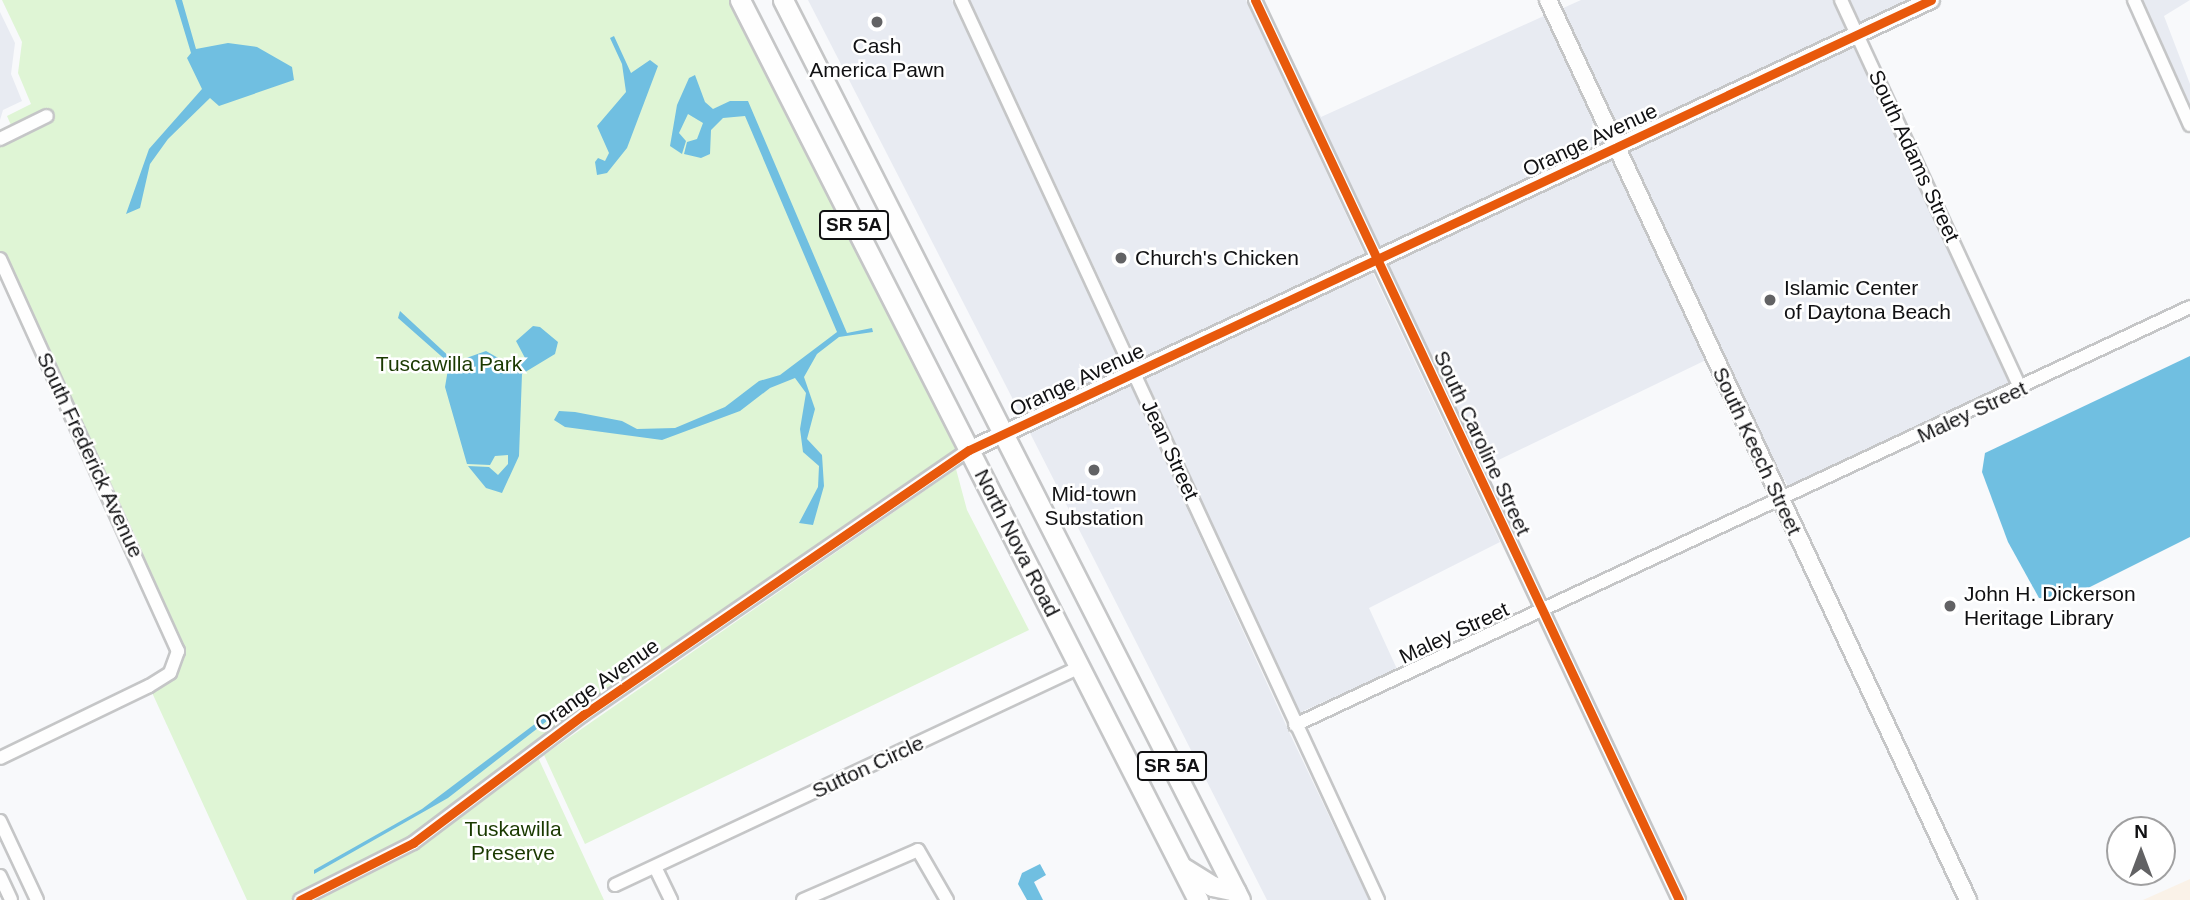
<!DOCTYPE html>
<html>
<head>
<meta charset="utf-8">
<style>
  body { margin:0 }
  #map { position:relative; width:2190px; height:900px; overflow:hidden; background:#f8f9fb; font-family:Helvetica,sans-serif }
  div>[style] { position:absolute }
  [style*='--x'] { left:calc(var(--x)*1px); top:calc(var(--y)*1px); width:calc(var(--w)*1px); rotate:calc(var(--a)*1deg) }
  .built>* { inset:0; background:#e8ebf2 }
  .education>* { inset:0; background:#faf2e8 }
  .green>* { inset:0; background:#dff5d5 }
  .water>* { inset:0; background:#70bfe1 }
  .roads { filter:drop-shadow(2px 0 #c5c6c7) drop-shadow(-2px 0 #c5c6c7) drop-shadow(0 2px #c5c6c7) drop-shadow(0 -2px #c5c6c7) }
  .minor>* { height:12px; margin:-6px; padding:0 6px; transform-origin:6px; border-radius:6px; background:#fefefe }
  .tertiary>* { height:16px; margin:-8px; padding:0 8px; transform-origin:8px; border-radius:8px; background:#fefefe }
  .primary>* { height:19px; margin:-9.5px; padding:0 9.5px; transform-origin:9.5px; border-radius:9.5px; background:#fefefe }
  .cycleway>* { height:9px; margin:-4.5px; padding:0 4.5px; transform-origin:4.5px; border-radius:4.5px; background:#e8590c }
  .dots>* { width:19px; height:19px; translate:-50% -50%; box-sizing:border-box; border:4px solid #fff; border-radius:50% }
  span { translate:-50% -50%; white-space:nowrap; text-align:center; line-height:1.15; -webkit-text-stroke:5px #fff; paint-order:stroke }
  .shield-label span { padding:2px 5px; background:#fff; border:2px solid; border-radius:5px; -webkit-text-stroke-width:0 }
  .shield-label { font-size:19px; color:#111113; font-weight:700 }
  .poi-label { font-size:21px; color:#111113 }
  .left { translate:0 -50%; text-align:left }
  .street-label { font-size:21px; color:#111113 }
  .park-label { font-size:21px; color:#1a3900 }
  .north { position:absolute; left:2106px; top:816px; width:70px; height:70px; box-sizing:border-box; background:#fff; border:2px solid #a0a0a1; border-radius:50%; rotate:0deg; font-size:19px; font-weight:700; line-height:28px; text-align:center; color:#111113 }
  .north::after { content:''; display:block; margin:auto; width:24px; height:32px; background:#626264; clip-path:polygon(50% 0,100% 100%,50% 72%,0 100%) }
</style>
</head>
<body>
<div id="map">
  <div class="built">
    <i style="clip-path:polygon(808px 0,952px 0,1123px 368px,1021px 415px)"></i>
    <i style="clip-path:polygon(970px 0,1246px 0,1365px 255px,1138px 361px)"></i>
    <i style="clip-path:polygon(1263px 0,1321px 117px,1546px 15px,1605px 143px,1379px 248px)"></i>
    <i style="clip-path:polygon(1581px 0,1833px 0,1846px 29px,1619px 136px,1561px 9px)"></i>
    <i style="clip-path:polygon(1850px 0,1909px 0,1861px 23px)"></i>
    <i style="clip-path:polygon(2142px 0,2190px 0,2164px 16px,2190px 84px,2190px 105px)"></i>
    <i style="clip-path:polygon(0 12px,15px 43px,11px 74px,22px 101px,3px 110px,0 120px)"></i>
    <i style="clip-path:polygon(1854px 45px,2010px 384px,1789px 488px,1752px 422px,1626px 152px)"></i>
    <i style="clip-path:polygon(1612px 158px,1706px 360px,1484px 467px,1488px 478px,1387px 264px)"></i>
    <i style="clip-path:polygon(1372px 271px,1500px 542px,1369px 608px,1397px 669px,1299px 713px,1145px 377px)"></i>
    <i style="clip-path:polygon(1130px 384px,1291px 736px,1369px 900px,1267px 900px,1029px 431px)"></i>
  </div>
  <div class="education">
    <i style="clip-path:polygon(2190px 879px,2190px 900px,2143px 900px)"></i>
  </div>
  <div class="green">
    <i style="clip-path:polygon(2px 0,740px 0,969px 450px,535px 751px,604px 900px,247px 900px,149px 686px,177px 661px,0 259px,0 139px,14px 132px,7px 116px,31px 104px,18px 73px,22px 42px)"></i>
    <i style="clip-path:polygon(956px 469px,967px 510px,1029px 630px,585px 844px,544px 755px)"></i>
  </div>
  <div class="water">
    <i style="clip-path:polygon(175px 0,182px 0,196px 49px,228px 43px,257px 47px,292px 67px,294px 80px,219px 106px,210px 98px,168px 139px,150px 164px,140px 208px,126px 214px,149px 149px,202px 89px,187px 58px,191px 53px)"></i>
    <i style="clip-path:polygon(614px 36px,631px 73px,650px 60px,658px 66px,627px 148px,607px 173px,597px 175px,595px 162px,598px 158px,605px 161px,609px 153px,597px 126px,626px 92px,622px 64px,610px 38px)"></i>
    <i style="clip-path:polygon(695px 75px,705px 102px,713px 109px,730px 101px,748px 101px,847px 333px,872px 328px,873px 332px,839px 337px,817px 354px,804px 377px,815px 409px,807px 439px,822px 455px,824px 486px,813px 525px,799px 523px,818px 487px,819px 466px,803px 452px,800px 429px,806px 393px,795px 378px,770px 388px,740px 411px,662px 440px,565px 427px,554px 420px,559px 411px,575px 412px,622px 421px,637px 429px,675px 428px,725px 407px,759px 381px,780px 375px,837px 332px,745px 116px,723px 118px,711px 130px,710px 154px,701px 158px,684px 154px,687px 142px,697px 139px,703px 123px,688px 114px,679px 133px,686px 141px,682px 154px,670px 146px,677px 105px,689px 78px)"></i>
    <i style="clip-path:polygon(400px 311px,455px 362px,486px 351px,512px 366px,525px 358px,516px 341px,533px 326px,540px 327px,558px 342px,555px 354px,522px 374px,519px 456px,502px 493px,486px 488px,468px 466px,489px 467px,498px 475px,508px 464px,508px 455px,495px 456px,490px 465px,467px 464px,445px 387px,449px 363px,398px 318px)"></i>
    <i style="clip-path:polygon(2190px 356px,2190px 537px,2064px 600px,2039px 598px,2008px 542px,1982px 472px,1985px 453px)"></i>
    <i style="clip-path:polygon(556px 708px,556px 714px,448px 798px,314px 874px,314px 870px,422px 809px)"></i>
    <i style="clip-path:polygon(1040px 864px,1046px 875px,1034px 882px,1043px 900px,1027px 900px,1018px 884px,1022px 873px)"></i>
  </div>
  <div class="roads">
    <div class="minor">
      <i style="--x:961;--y:0;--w:992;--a:65.14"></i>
      <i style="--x:1255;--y:0;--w:995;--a:64.77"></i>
      <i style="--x:1841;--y:0;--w:429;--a:65.2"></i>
      <i style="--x:2134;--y:0;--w:137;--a:65.9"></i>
      <i style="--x:0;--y:139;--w:52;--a:-26.1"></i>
      <i style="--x:0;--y:259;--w:431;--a:65.6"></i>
      <i style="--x:178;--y:651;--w:23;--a:110"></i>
      <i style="--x:170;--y:673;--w:25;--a:148"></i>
      <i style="--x:149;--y:686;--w:165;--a:154.2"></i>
      <i style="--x:1295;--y:725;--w:988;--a:-25.03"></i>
      <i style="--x:0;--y:821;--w:87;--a:64.9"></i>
      <i style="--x:655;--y:867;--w:37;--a:64"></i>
      <i style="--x:0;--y:876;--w:26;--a:65"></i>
      <i style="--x:615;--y:885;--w:514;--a:-25.12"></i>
      <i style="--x:300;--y:900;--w:127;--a:-26.8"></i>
      <i style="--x:413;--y:843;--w:213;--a:-37"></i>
      <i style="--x:583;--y:715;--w:468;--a:-34.5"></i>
      <i style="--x:803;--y:900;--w:125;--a:-23.5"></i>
      <i style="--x:918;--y:850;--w:58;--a:59.9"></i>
    </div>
    <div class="tertiary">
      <i style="--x:1548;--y:0;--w:993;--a:64.98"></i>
      <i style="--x:969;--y:450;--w:1062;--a:-25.07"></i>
    </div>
    <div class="primary">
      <i style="--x:740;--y:0;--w:1010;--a:63.03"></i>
      <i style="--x:783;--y:0;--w:1009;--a:63.08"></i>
      <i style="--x:1182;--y:867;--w:36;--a:32"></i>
      <i style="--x:1212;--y:886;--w:24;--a:12"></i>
    </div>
  </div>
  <div class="cycleway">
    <i style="--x:1255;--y:0;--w:995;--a:64.77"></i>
    <i style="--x:300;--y:900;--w:127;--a:-26.8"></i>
    <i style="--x:413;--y:843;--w:213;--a:-37"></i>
    <i style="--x:583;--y:715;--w:468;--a:-34.5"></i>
    <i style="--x:969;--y:450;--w:1062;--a:-25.07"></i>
  </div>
  <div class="dots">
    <i style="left:877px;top:22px;background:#626264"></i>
    <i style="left:1121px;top:258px;background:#626264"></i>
    <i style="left:1770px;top:300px;background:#626264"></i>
    <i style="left:1094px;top:470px;background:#626264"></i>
    <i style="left:1950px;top:606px;background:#626264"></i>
  </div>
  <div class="shield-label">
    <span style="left:854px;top:225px">SR 5A</span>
    <span style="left:1172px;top:766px">SR 5A</span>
  </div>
  <div class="poi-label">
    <span style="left:877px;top:58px">Cash<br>America Pawn</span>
    <span class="left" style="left:1135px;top:258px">Church's Chicken</span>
    <span class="left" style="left:1784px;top:300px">Islamic Center<br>of Daytona Beach</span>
    <span style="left:1094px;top:506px">Mid-town<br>Substation</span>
    <span class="left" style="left:1964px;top:606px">John H. Dickerson<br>Heritage Library</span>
  </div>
  <div class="street-label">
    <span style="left:1590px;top:140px;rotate:-25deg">Orange Avenue</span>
    <span style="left:1914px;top:156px;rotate:65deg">South Adams Street</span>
    <span style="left:1077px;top:380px;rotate:-25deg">Orange Avenue</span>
    <span style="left:1972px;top:412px;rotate:-25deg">Maley Street</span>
    <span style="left:1482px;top:443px;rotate:65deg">South Caroline Street</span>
    <span style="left:1170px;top:450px;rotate:65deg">Jean Street</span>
    <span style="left:1757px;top:451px;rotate:65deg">South Keech Street</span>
    <span style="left:90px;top:455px;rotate:65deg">South Frederick Avenue</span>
    <span style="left:1017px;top:543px;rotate:63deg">North Nova Road</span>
    <span style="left:1454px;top:633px;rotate:-25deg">Maley Street</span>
    <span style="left:597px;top:685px;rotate:-35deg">Orange Avenue</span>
    <span style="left:868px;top:767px;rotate:-25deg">Sutton Circle</span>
  </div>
  <div class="park-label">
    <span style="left:449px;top:364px">Tuscawilla Park</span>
    <span style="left:513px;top:841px">Tuskawilla<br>Preserve</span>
  </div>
  <div class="north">N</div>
</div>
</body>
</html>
